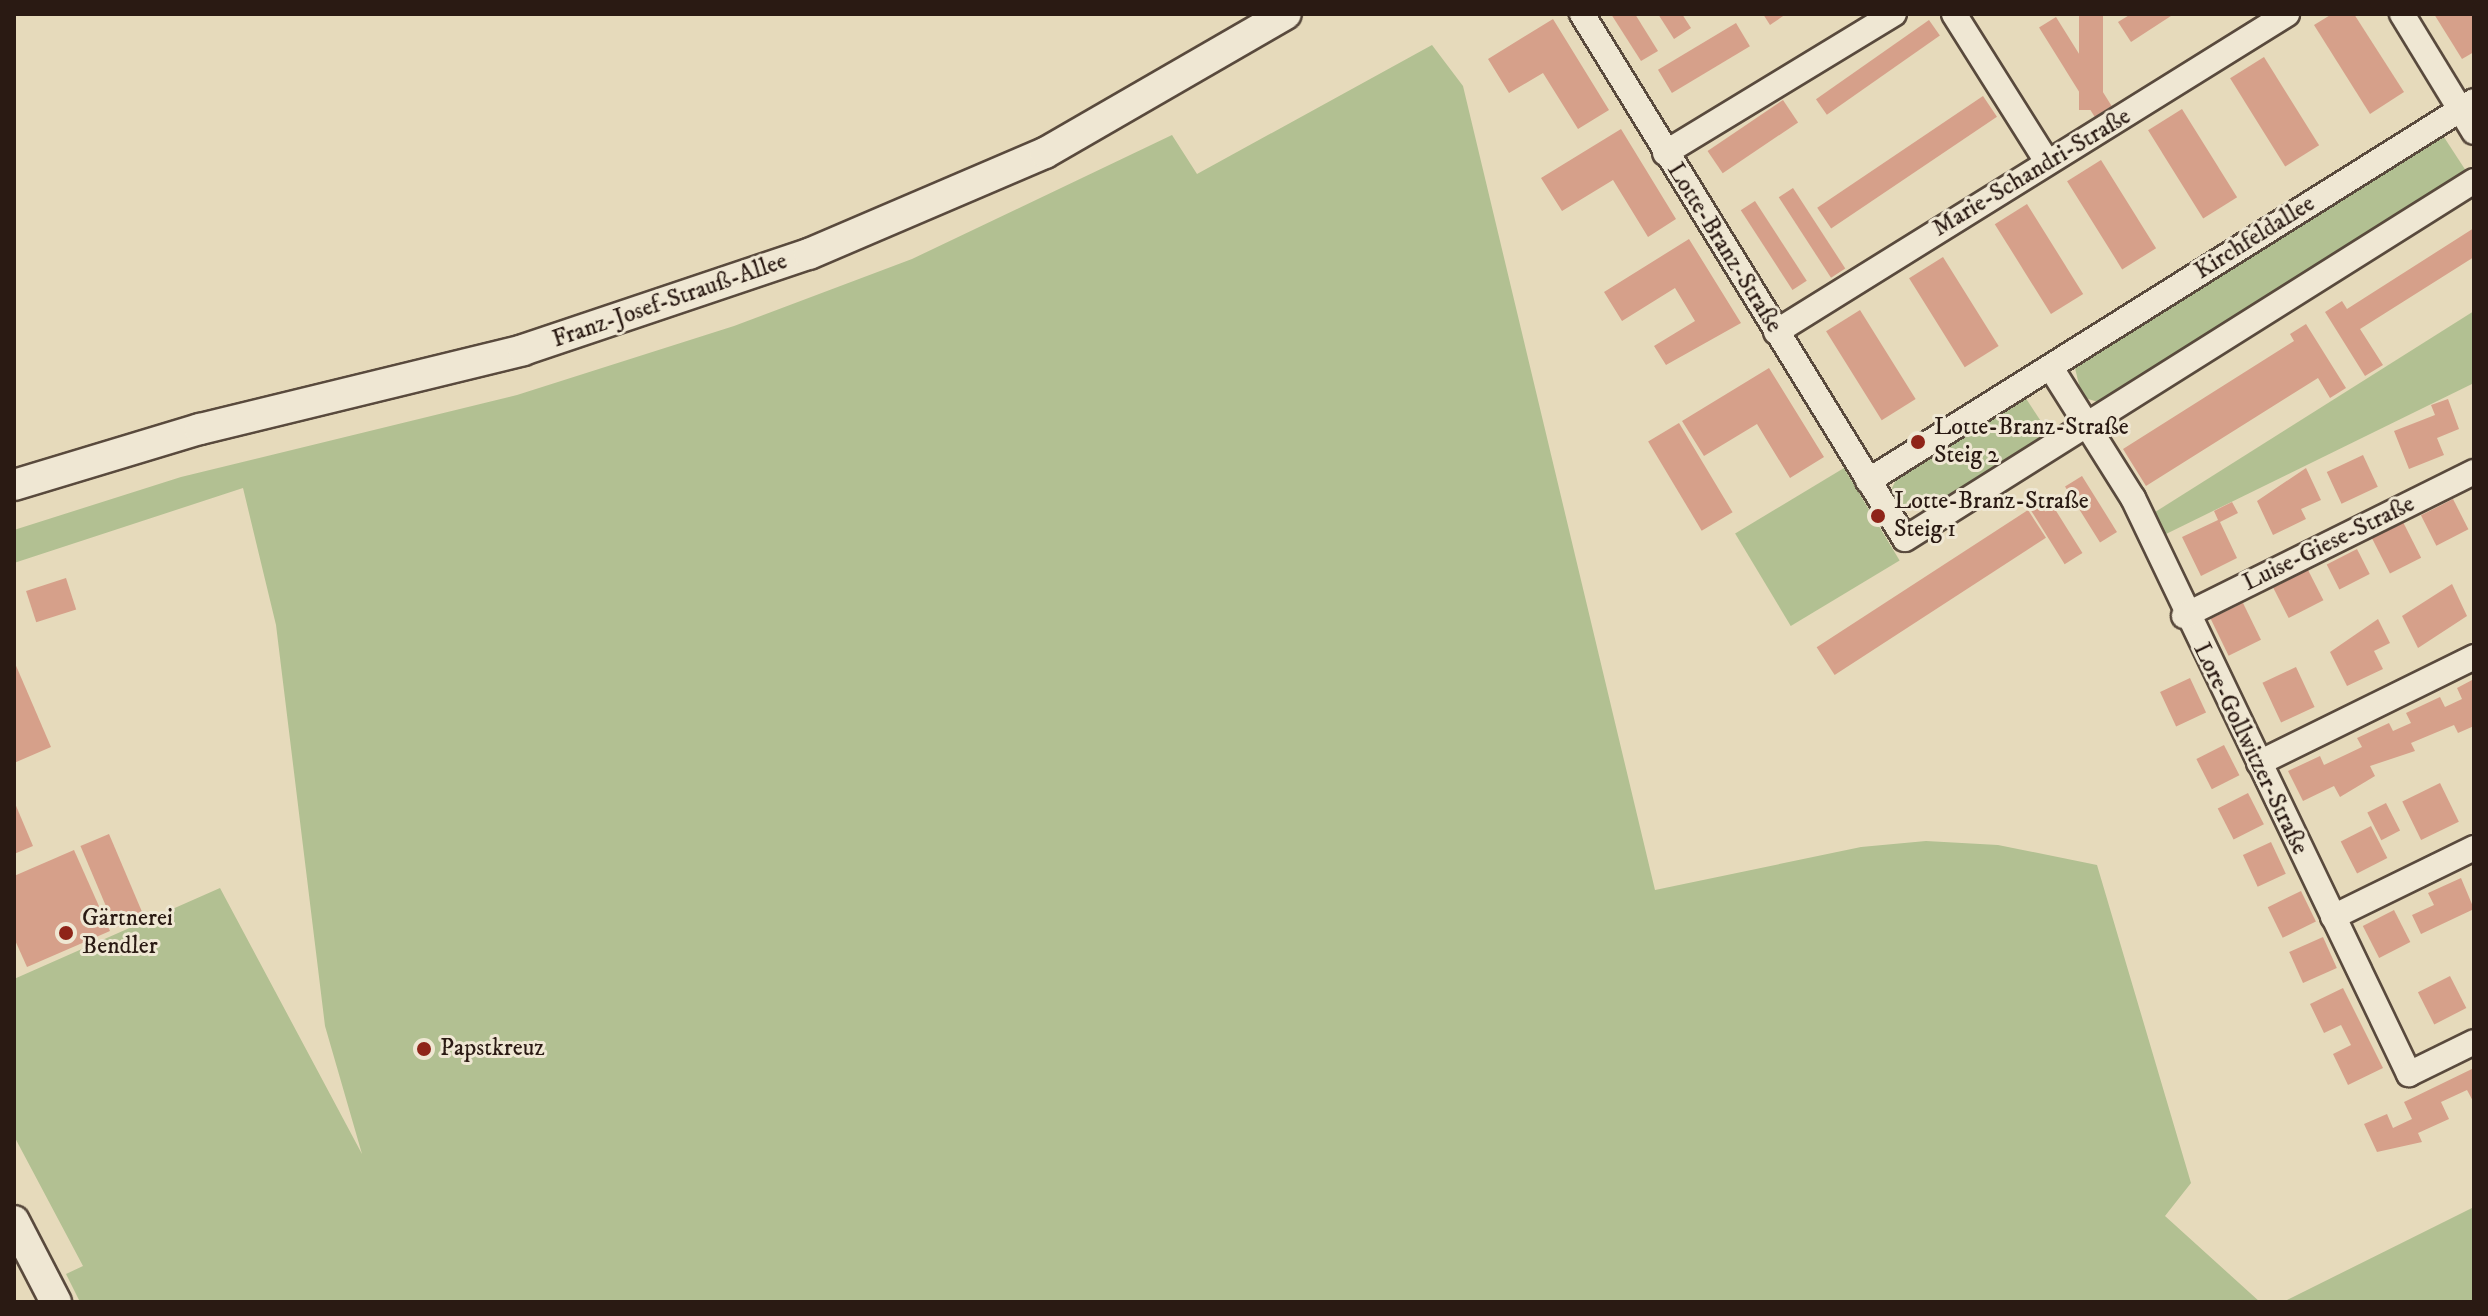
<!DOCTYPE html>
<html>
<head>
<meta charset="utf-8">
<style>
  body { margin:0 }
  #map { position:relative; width:2488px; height:1316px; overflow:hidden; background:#e6dabb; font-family:"IM FELL DW Pica",serif }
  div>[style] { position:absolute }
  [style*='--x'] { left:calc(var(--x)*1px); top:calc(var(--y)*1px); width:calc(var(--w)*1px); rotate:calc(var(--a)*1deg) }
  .green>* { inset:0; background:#b2c092; transform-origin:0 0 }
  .building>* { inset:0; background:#d6a08a; transform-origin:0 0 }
  .roads { filter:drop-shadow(2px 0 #594a3d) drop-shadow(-2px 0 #594a3d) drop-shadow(0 2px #594a3d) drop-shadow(0 -2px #594a3d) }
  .minor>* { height:24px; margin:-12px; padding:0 12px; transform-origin:12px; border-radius:12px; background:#efe7d3 }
  .tertiary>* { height:30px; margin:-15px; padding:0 15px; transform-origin:15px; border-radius:15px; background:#efe7d3 }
  .dots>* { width:22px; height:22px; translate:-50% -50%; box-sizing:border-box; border:4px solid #efe7d3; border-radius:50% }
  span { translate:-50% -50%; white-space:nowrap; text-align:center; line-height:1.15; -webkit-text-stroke:6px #efe7d3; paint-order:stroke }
  .street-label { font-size:24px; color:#2a1a13 }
  .poi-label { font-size:24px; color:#2a1a13 }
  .left { translate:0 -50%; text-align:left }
  .frame { position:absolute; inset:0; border:16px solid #2a1a13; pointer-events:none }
</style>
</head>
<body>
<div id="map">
  <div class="green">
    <i style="clip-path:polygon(1432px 45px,1463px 86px,1655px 890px,1861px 847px,1926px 841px,1998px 845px,2097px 865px,2191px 1183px,2165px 1216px,2260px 1302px,80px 1302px,66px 1274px,83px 1266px,14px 1136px,14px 979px,220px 888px,362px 1154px,325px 1026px,276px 625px,243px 488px,14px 563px,14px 530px,181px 477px,517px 395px,734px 326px,912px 259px,1172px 135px,1197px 174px)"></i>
    <i style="clip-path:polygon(2440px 131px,2468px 174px,2101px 403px,2082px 397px,2074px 364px)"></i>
    <i style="clip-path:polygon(2474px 311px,2474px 383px,2164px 535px,2152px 514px)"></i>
    <i style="clip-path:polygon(2023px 394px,2052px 438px,1928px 512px,1899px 504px,1892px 488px,1900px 472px)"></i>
    <i style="left:1844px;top:468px;width:108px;height:127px;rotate:59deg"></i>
    <i style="clip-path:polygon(2474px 1207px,2474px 1302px,2283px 1302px)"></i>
  </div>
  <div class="building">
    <i style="clip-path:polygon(1611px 14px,1635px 14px,1658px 51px,1641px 61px)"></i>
    <i style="clip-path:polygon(1658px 14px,1682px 14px,1691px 28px,1674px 39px)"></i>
    <i style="clip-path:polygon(1763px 14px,1786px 14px,1770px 25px)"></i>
    <i style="left:2079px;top:14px;width:24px;height:96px"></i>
    <i style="clip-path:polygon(2131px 14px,2174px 14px,2131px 42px,2118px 22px)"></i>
    <i style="clip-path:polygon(2332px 14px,2354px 14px,2404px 92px,2370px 114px,2314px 25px)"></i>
    <i style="clip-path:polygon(2434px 14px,2474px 14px,2474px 52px,2462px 59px)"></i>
    <i style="left:2056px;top:17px;width:105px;height:20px;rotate:58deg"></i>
    <i style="clip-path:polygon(1553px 19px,1609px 110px,1578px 129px,1543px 73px,1509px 93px,1488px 59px)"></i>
    <i style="left:1929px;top:20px;width:19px;height:138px;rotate:55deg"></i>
    <i style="left:1736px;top:23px;width:27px;height:91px;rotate:59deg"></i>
    <i style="left:2264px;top:57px;width:104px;height:40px;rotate:58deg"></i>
    <i style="left:1983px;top:96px;width:25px;height:200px;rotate:56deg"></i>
    <i style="left:1783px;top:100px;width:27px;height:91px;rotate:56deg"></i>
    <i style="left:2182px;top:109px;width:104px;height:40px;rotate:58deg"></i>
    <i style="clip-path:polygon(1621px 129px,1676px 219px,1648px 237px,1613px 180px,1562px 211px,1541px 178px)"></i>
    <i style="left:2101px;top:160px;width:104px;height:40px;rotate:58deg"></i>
    <i style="left:1793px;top:188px;width:96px;height:17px;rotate:57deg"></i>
    <i style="left:1755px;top:201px;width:95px;height:17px;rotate:57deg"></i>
    <i style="left:2027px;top:204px;width:106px;height:38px;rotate:58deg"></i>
    <i style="clip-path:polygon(2474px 228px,2474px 257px,2360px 329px,2383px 365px,2365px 376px,2325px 312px,2342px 301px,2347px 309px)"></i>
    <i style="clip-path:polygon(1689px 239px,1741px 323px,1666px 365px,1654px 346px,1695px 321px,1675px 288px,1622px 321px,1604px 292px)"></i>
    <i style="left:1943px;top:257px;width:105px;height:40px;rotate:58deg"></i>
    <i style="left:1860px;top:310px;width:105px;height:40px;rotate:58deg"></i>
    <i style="clip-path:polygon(2306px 324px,2346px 388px,2330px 398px,2318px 378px,2146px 486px,2123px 449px,2294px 341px,2290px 334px)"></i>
    <i style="clip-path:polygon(1769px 368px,1824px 457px,1790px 478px,1757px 424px,1704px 456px,1682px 421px)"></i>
    <i style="clip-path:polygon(2448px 399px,2459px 429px,2437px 438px,2444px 455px,2409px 469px,2394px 431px,2435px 415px,2431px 405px)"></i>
    <i style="left:1679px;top:423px;width:104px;height:36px;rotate:59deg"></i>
    <i style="left:2363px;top:455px;width:35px;height:40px;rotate:65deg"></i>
    <i style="clip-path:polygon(2306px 468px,2321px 500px,2301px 509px,2306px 519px,2273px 535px,2257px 501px)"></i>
    <i style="left:2082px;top:476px;width:66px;height:20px;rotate:58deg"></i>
    <i style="left:2048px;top:498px;width:65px;height:21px;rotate:58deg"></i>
    <i style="left:2453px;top:499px;width:34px;height:36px;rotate:63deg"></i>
    <i style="clip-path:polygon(2232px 502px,2238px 513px,2220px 522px,2237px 558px,2201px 576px,2182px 537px,2218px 520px,2214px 511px)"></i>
    <i style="left:2028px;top:510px;width:33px;height:252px;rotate:57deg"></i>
    <i style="left:2403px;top:522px;width:40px;height:35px;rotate:63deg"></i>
    <i style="left:2357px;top:549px;width:28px;height:34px;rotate:63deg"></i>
    <i style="left:2308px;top:570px;width:34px;height:39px;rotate:63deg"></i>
    <i style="left:66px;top:578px;width:33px;height:42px;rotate:72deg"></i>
    <i style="clip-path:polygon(2452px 584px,2467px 616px,2418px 648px,2402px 616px)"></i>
    <i style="left:2243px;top:603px;width:41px;height:36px;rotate:64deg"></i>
    <i style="clip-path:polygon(2378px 619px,2390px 643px,2374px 651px,2383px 669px,2347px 686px,2330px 652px)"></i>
    <i style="clip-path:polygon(14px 661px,51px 747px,14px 763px)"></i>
    <i style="left:2296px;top:667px;width:44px;height:37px;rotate:65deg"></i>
    <i style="left:2190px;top:678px;width:38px;height:33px;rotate:65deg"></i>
    <i style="clip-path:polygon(2474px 679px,2474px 726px,2458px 733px,2454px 725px,2411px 743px,2415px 751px,2370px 766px,2375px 776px,2340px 797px,2334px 786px,2303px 801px,2288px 771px,2320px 756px,2324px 765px,2362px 747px,2357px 738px,2389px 723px,2393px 731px,2411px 723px,2406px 713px,2440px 697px,2445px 707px,2462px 699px,2457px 688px)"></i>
    <i style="left:2224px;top:745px;width:34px;height:31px;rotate:63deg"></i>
    <i style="left:2440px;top:783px;width:43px;height:42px;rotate:64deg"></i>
    <i style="left:2248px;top:793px;width:35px;height:34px;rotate:63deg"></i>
    <i style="clip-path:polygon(14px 801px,33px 846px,14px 854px)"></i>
    <i style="left:2386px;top:803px;width:31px;height:21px;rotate:63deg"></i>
    <i style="left:2371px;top:826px;width:36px;height:34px;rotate:63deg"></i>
    <i style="left:109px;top:834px;width:89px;height:31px;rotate:67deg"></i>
    <i style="left:2271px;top:842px;width:35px;height:31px;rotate:65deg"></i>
    <i style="clip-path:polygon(74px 850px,110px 931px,27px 967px,14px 938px,14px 876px)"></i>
    <i style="clip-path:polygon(2461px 878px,2474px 909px,2421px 934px,2412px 915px,2434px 905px,2428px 893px)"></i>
    <i style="left:2301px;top:891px;width:34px;height:37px;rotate:64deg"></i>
    <i style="left:2394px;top:910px;width:36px;height:35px;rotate:63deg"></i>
    <i style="left:2323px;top:937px;width:34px;height:37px;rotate:66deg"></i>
    <i style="left:2450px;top:976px;width:36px;height:36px;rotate:63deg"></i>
    <i style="clip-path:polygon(2343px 988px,2383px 1068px,2348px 1085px,2333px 1054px,2351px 1045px,2341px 1025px,2324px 1033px,2310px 1004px)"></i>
    <i style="clip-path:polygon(2474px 1068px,2474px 1103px,2467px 1090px,2441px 1102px,2449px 1119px,2418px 1133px,2422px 1142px,2377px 1152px,2364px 1124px,2387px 1114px,2393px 1128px,2412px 1119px,2404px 1102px)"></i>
  </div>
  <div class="roads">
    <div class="minor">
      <i style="--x:1582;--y:14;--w:616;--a:58.4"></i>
      <i style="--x:1905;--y:539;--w:672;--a:-32.18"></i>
      <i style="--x:1954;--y:14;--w:173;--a:57.8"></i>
      <i style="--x:2402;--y:14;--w:138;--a:58.6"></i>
      <i style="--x:1665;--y:153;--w:268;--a:-31.3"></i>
      <i style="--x:1776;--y:332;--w:602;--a:-31.89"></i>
      <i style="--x:2051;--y:368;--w:154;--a:57.8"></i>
      <i style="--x:2133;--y:498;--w:639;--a:64.4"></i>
      <i style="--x:2409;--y:1074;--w:72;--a:-26.2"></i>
      <i style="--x:1868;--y:481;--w:715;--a:-32.09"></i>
      <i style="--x:2184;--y:616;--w:324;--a:-26.4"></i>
      <i style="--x:2259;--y:763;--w:240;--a:-26.2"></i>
      <i style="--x:2333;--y:917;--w:157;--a:-26.1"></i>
    </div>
    <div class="tertiary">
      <i style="--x:14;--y:485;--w:194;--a:-16.8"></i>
      <i style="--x:200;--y:429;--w:333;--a:-13.7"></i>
      <i style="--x:523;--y:350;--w:302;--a:-18.6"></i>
      <i style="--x:809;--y:254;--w:257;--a:-23.2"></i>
      <i style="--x:1045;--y:153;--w:278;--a:-30"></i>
      <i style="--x:14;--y:1221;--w:91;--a:62.6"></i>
    </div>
  </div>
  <div class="dots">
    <i style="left:1918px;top:442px;background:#8f2418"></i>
    <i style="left:1878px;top:516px;background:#8f2418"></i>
    <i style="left:66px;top:933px;background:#8f2418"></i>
    <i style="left:424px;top:1049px;background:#8f2418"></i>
  </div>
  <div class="street-label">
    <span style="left:2032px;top:173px;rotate:-31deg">Marie-Schandri-Straße</span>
    <span style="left:2255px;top:238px;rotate:-32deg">Kirchfeldallee</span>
    <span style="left:1724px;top:248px;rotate:58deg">Lotte-Branz-Straße</span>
    <span style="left:670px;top:301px;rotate:-19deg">Franz-Josef-Strauß-Allee</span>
    <span style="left:2329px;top:544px;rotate:-26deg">Luise-Giese-Straße</span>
    <span style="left:2250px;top:749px;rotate:64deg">Lore-Gollwitzer-Straße</span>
  </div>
  <div class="poi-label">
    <span class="left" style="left:1934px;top:442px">Lotte-Branz-Straße<br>Steig 2</span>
    <span class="left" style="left:1894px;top:516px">Lotte-Branz-Straße<br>Steig 1</span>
    <span class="left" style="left:82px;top:933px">Gärtnerei<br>Bendler</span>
    <span class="left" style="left:440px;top:1049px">Papstkreuz</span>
  </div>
  <div class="frame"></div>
</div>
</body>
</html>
